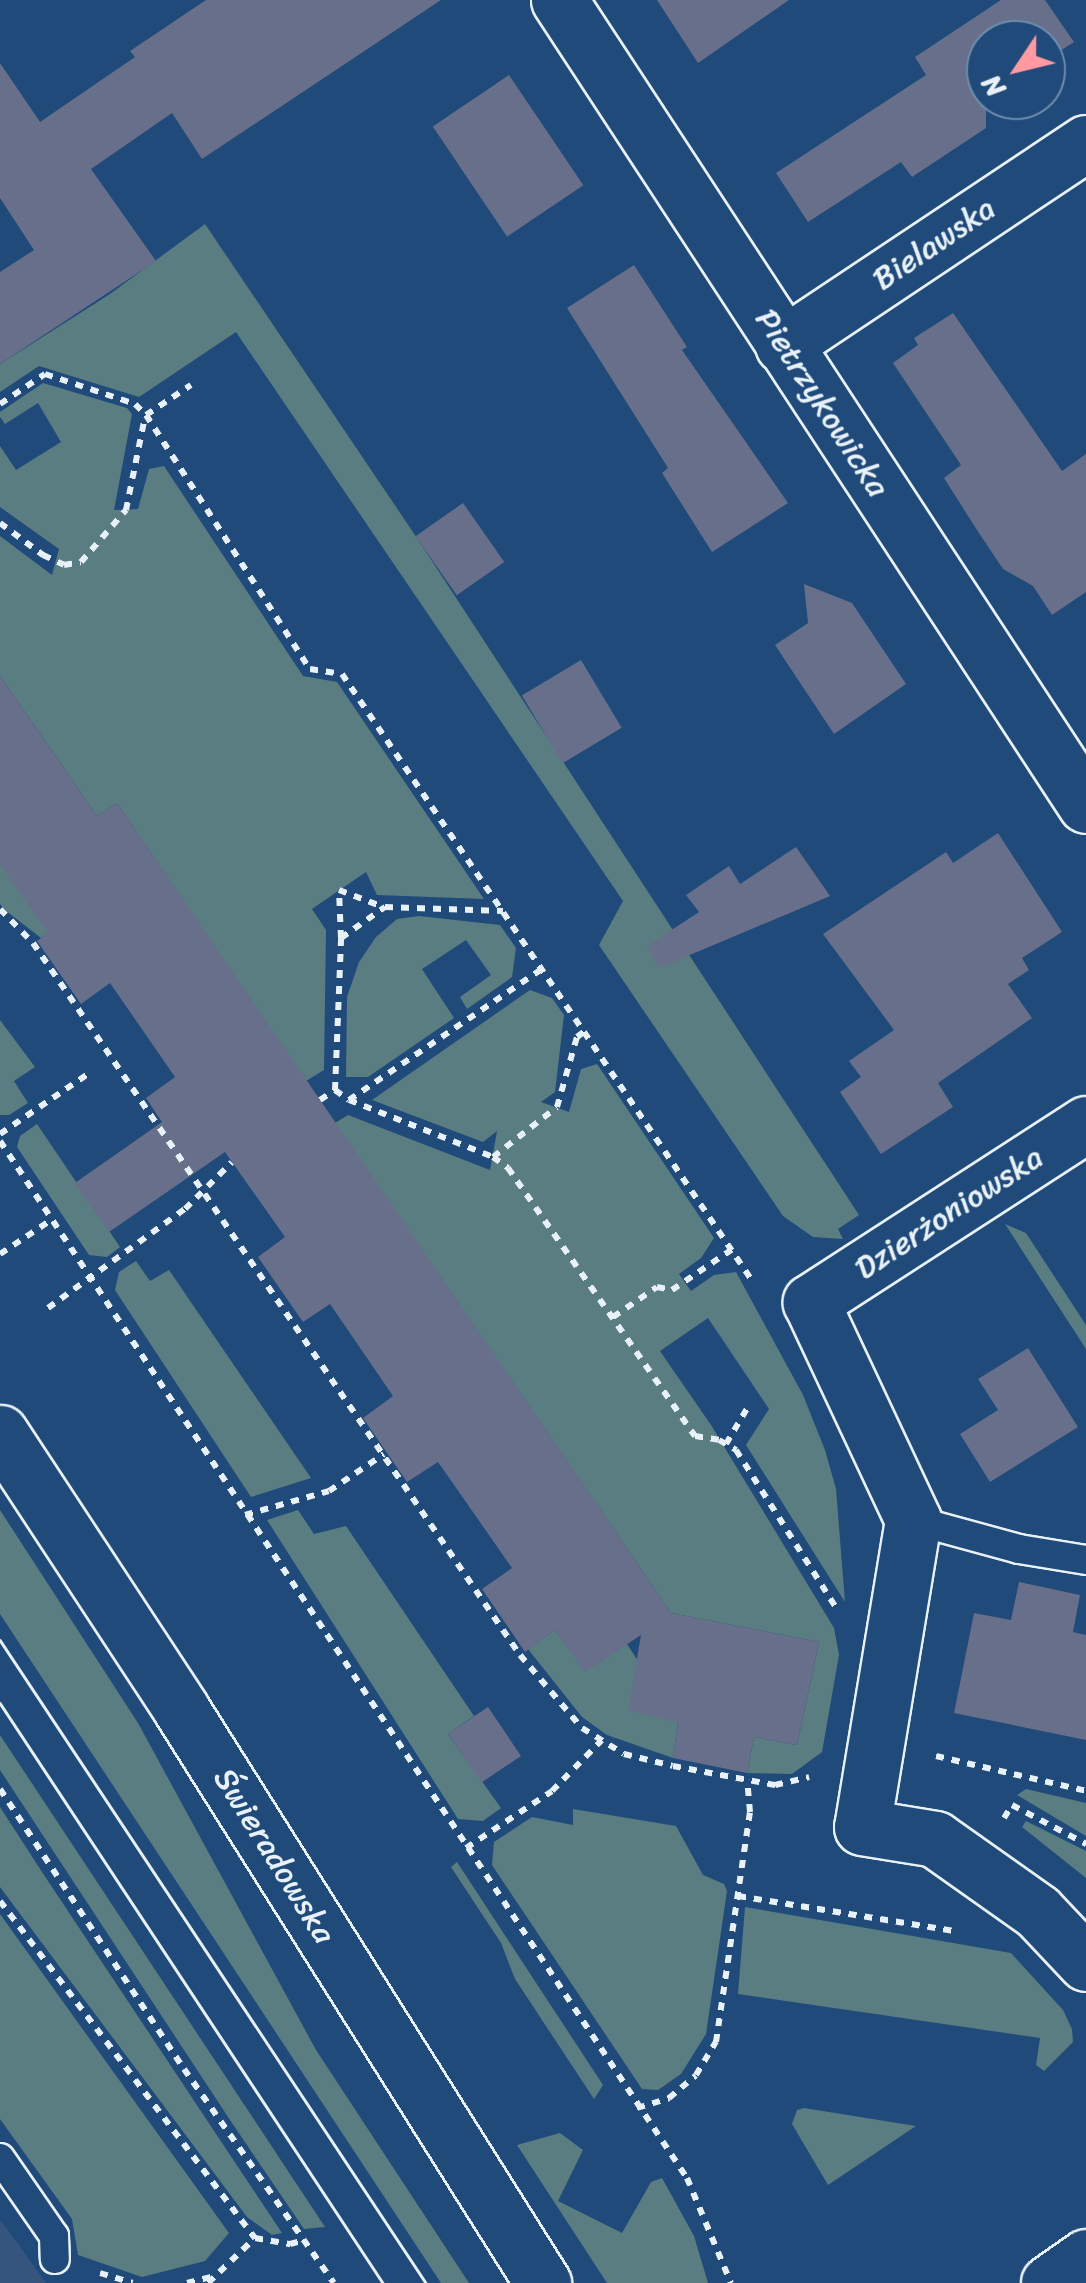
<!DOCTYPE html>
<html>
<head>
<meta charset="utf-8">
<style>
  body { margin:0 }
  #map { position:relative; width:1086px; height:2283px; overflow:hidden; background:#1f4a7a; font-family:Sriracha,sans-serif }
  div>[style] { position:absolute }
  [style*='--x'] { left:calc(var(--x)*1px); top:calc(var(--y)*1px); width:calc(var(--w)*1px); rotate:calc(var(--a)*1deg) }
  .built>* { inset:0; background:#35557f }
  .green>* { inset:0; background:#5a7d82 }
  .building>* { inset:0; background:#676f8b; transform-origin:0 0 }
  .path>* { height:6px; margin-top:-3px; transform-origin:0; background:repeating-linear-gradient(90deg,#e8f1f8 0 8px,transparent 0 16px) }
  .roads { filter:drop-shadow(2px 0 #e8f1f8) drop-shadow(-2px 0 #e8f1f8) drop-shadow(0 2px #e8f1f8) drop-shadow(0 -2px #e8f1f8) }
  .service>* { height:28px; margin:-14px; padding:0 14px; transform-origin:14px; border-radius:14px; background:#1f4a7a }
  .minor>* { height:55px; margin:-27.5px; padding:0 27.5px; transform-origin:27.5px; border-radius:27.5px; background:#1f4a7a }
  .tertiary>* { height:55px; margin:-27.5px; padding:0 27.5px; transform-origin:27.5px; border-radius:27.5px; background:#1f4a7a }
  .tram>* { height:2.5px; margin:-1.25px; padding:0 1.25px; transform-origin:1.25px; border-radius:1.25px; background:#e8f1f8 }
  span { translate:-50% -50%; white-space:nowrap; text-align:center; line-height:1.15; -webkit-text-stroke:8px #1f4a7a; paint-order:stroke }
  .street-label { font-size:32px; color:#e8f1f8 }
  .north { position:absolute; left:966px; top:20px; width:100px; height:100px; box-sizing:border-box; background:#1f4a7a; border:2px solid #6f8dac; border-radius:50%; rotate:235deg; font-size:28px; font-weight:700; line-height:40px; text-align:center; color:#e8f1f8 }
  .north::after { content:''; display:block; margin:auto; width:35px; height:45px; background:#ff9aa2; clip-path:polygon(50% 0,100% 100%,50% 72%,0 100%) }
</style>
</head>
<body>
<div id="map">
  <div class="built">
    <i style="clip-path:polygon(0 2220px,19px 2245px,46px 2283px,0 2283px)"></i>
  </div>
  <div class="green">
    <i style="clip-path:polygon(205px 224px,415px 535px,859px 1215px,838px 1229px,843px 1239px,813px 1237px,783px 1216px,599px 945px,623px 901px,236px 332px,139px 397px,39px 366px,0 392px,0 364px,110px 294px)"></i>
    <i style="clip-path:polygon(43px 383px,127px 408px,132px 414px,114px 510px,138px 509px,149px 469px,164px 466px,303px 676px,337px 682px,484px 899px,377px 895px,366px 872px,312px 909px,326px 930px,324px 1070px,306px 1081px,117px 803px,97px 816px,0 676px,0 536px,52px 575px,59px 549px,0 507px,0 446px,16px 470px,61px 442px,38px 403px,5px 424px,0 417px,0 412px)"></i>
    <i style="clip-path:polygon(0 864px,67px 920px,41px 938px,5px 910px,0 904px)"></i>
    <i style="clip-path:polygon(419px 916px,500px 925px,516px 948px,512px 977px,467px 1009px,460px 997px,491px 975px,466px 940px,422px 969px,454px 1018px,368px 1077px,346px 1077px,347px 997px,359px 962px,376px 937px,397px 919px)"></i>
    <i style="clip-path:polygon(530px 990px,552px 998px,564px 1015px,555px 1092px,541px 1102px,569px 1112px,581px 1069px,597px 1064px,714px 1238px,701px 1258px,679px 1274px,691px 1291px,714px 1275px,736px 1272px,803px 1395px,825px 1450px,836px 1489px,845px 1602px,746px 1445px,769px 1409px,708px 1318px,660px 1351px,711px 1425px,834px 1628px,839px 1655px,822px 1752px,792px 1774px,747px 1773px,754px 1737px,797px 1745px,819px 1642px,671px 1613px,335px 1123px,348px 1115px,490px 1170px,497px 1131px,483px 1142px,372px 1100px)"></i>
    <i style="clip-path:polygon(0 1020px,35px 1067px,14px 1081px,28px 1103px,9px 1115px,0 1115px)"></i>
    <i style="clip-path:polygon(37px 1124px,120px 1247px,107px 1257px,89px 1255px,17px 1147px,20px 1136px)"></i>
    <i style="clip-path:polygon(1005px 1224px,1026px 1233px,1086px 1325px,1086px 1349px)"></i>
    <i style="clip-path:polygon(136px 1261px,150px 1281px,169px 1270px,311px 1478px,251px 1497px,115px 1290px,119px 1272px)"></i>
    <i style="clip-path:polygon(0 1510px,138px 1723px,316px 2050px,469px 2283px,441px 2283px,0 1614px)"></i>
    <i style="clip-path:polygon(298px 1510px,314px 1534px,346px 1526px,474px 1716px,448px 1734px,501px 1808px,483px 1821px,458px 1819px,267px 1520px)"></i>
    <i style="clip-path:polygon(555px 1630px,585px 1671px,627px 1644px,678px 1722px,673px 1758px,607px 1735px,582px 1717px,528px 1649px)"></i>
    <i style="clip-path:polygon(0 1735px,325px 2227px,304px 2229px,232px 2123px,0 1770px)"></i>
    <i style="clip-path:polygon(1026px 1789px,1086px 1803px,1086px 1836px,1017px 1795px)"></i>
    <i style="clip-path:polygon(0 1807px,42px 1872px,282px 2233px,272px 2235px,247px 2217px,0 1887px)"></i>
    <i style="clip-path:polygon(573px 1809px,676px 1826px,703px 1875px,724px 1884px,727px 1891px,706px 2034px,681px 2074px,658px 2090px,642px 2089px,492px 1865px,494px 1842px,532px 1817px,573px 1825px)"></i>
    <i style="clip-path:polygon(1026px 1821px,1086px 1851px,1086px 1878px,1022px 1827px)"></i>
    <i style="clip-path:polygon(457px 1862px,603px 2085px,594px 2099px,515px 1979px,501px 1943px,451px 1867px)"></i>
    <i style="clip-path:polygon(745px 1907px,1011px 1953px,1063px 2010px,1072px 2029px,1073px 2042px,1044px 2071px,1036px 2065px,1040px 2038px,738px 1994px)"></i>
    <i style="clip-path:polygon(0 1914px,229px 2233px,205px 2261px,142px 2277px,78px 2255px,72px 2219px,0 2119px)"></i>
    <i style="clip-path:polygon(804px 2108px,916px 2126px,828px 2185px,792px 2124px,797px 2110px)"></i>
    <i style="clip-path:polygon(560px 2133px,583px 2150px,558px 2201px,622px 2233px,651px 2182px,662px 2178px,694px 2236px,708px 2283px,607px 2283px,517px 2145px)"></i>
  </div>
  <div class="building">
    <i style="clip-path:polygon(206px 0,441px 0,202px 159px,172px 113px,91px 169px,156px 261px,0 364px,0 272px,34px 250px,0 198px,0 63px,40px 122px,135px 57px,130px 51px)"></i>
    <i style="clip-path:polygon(657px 0,789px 0,698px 63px)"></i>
    <i style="clip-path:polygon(1001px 0,1045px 0,1074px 42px,1046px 60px,1046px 40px,986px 40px,986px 128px,912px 177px,901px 162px,808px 222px,776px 173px,926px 75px,915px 57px)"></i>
    <i style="left:509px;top:75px;width:133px;height:92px;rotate:56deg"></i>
    <i style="clip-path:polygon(634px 265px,687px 347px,682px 350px,788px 503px,712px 552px,662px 473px,668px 468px,567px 308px)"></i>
    <i style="clip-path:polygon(953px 313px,1062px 471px,1086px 454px,1086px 592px,1052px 615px,1033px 586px,1003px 569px,977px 530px,944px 478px,961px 465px,893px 363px,918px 345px,914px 338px)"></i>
    <i style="left:463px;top:503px;width:72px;height:58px;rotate:55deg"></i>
    <i style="clip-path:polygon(804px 584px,852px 603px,906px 684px,834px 734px,775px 645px,808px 623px)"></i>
    <i style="left:581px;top:660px;width:79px;height:69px;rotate:59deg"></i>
    <i style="clip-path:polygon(0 676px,97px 816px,117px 803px,671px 1613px,819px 1642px,797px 1745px,754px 1737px,747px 1773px,673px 1758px,678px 1722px,628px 1711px,641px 1635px,585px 1672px,555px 1630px,525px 1652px,482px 1589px,512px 1568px,438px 1462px,407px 1482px,363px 1418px,393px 1396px,330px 1304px,303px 1322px,258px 1257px,285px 1237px,225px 1152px,109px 1232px,75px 1183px,162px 1122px,146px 1098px,175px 1077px,110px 983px,81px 1004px,37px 941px,48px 933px,0 864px)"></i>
    <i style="clip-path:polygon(998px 833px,1062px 932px,1022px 958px,1029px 970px,1008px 984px,1032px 1018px,938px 1083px,953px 1107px,881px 1154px,840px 1092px,861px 1077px,849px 1061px,894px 1030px,823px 934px,946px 852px,953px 863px)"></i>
    <i style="clip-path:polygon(796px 847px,830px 896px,659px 968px,647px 946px,699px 912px,686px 895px,729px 866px,740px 884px)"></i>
    <i style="clip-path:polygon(1028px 1348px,1078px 1427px,990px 1482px,960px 1434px,998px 1410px,978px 1379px)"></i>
    <i style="clip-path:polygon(1019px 1582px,1080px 1595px,1073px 1632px,1086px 1635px,1086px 1740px,954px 1713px,974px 1613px,1011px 1620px)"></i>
    <i style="left:488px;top:1707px;width:59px;height:48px;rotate:56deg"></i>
  </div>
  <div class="path">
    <i style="--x:0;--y:404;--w:54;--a:-33.7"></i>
    <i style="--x:45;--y:374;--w:95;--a:18.4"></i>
    <i style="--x:135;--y:404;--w:16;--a:45"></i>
    <i style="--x:146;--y:415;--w:54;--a:-33.7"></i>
    <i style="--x:146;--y:415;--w:302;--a:57.2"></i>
    <i style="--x:310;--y:669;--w:32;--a:9"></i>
    <i style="--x:342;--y:674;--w:734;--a:55.94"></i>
    <i style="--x:0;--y:523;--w:54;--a:36.7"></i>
    <i style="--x:43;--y:555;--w:23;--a:25"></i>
    <i style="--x:64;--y:565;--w:17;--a:-10"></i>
    <i style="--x:81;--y:562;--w:69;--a:-49.1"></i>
    <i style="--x:126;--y:510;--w:95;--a:-78.5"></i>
    <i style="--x:0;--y:909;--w:47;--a:45.9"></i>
    <i style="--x:33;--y:943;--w:863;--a:55.63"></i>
    <i style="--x:520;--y:1655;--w:96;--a:49.7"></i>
    <i style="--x:582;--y:1728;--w:49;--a:31.8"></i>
    <i style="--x:624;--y:1754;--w:50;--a:13.8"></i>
    <i style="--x:673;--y:1766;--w:104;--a:10.6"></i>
    <i style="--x:775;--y:1785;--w:35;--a:-13"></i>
    <i style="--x:341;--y:938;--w:48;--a:-92.4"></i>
    <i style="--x:339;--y:890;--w:47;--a:21.1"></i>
    <i style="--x:335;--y:1090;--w:17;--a:36"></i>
    <i style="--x:349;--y:1100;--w:235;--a:-34.2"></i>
    <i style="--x:320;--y:1100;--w:18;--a:-34"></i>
    <i style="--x:335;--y:1090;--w:152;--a:-87.7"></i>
    <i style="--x:341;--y:938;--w:54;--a:-35.2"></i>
    <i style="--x:385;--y:907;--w:118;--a:1.9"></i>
    <i style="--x:349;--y:1100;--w:155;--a:21.6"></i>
    <i style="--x:493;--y:1157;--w:81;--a:-38"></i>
    <i style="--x:557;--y:1107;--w:73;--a:-74.1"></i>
    <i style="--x:577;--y:1037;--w:10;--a:-37"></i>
    <i style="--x:0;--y:1134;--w:110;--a:-34.3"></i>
    <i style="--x:0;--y:1141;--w:1244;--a:56.48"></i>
    <i style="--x:687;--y:2178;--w:114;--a:67.3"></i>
    <i style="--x:493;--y:1157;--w:19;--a:36"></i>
    <i style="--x:508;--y:1168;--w:327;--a:55.1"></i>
    <i style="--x:695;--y:1436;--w:24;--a:9"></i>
    <i style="--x:719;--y:1440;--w:20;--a:30"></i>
    <i style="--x:736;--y:1450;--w:188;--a:57.6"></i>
    <i style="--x:0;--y:1254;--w:61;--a:-33.7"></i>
    <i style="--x:48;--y:1308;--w:169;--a:-35.9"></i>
    <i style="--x:185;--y:1209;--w:66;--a:-45"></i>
    <i style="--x:613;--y:1317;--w:53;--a:-34.3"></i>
    <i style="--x:657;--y:1287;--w:15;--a:11"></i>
    <i style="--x:672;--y:1290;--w:75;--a:-34.1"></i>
    <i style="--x:726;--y:1444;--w:43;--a:-59.3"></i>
    <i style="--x:245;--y:1515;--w:87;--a:-15.9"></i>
    <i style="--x:329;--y:1491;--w:66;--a:-33.9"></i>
    <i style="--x:936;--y:1756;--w:154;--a:13.1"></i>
    <i style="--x:0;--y:1789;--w:335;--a:56.7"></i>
    <i style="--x:184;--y:2069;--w:261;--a:55"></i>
    <i style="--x:1004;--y:1818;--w:15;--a:-58"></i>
    <i style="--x:1012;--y:1805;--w:84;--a:27.8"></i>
    <i style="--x:466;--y:1848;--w:103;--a:-33.5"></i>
    <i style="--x:552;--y:1791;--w:71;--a:-45.6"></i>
    <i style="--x:738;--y:1896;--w:219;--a:9.2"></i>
    <i style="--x:0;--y:1901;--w:423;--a:52.9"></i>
    <i style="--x:255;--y:2238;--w:36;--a:10"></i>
    <i style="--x:290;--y:2244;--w:16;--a:-15"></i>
    <i style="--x:637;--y:2108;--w:34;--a:-17"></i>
    <i style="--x:669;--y:2098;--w:35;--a:-40"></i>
    <i style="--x:696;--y:2075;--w:39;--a:-59"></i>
    <i style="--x:716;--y:2042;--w:232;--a:-81.6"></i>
    <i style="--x:750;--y:1812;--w:32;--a:-95"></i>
    <i style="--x:100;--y:2273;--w:34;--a:17"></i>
    <i style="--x:187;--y:2283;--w:29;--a:-14"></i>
    <i style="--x:208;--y:2283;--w:65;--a:-43.8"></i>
  </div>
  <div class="roads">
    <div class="service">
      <i style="--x:913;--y:1520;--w:110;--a:15.3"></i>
      <i style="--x:1019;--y:1549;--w:68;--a:9.3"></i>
      <i style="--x:0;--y:2158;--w:95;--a:55.3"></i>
      <i style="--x:54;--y:2236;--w:23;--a:88"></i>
    </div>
    <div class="minor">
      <i style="--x:559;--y:0;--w:962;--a:56.79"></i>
      <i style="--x:783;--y:345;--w:364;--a:-33.7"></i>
      <i style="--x:1086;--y:1124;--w:328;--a:147.1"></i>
      <i style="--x:811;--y:1302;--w:241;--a:64.9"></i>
      <i style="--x:913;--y:1520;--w:311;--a:99.4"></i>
      <i style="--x:862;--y:1827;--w:74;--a:9.3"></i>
      <i style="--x:935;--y:1839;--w:126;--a:35.3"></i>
      <i style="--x:1038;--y:1912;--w:70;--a:46.7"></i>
      <i style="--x:1049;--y:2283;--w:45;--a:-35.1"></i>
    </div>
    <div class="tertiary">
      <i style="--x:0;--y:1433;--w:330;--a:56.7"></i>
      <i style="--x:181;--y:1709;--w:679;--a:57.76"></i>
    </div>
  </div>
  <div class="tram">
    <i style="--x:0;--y:1640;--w:771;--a:56.47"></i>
    <i style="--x:0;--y:1703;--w:695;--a:56.56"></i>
  </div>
  <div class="street-label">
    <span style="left:934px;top:244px;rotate:-34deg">Bielawska</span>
    <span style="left:822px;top:403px;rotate:57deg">Pietrzykowicka</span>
    <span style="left:949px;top:1213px;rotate:-33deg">Dzierżoniowska</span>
    <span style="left:274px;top:1856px;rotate:58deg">Świeradowska</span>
  </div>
  <div class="north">N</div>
</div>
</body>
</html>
